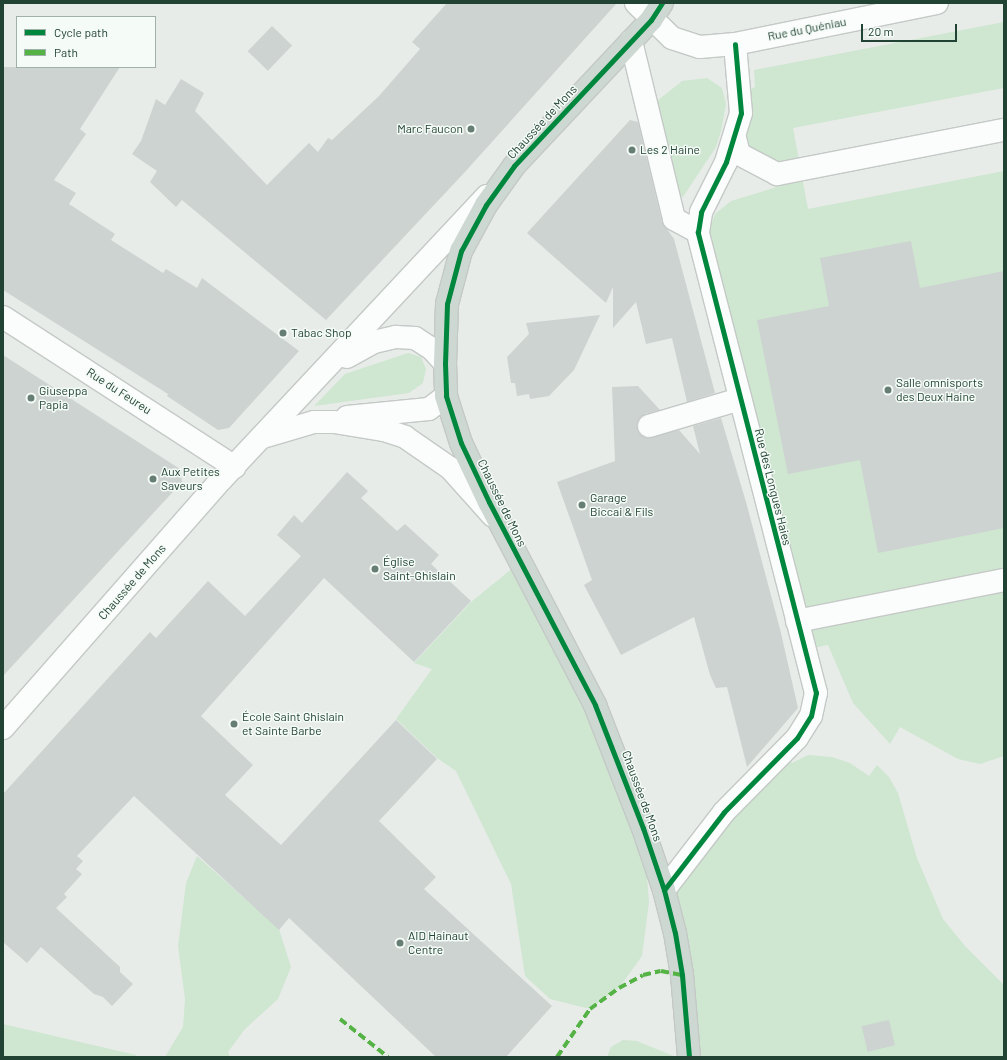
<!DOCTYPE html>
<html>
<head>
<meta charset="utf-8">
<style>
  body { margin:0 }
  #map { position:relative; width:1007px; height:1060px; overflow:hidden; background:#e7ece9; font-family:Barlow,sans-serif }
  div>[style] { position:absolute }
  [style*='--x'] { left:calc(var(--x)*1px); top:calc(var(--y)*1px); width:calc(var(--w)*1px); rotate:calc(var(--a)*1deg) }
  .green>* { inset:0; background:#cfe6d1 }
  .building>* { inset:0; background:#cdd3d0; transform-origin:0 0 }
  .roads { filter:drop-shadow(1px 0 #c4c9c6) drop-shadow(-1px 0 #c4c9c6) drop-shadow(0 1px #c4c9c6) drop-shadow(0 -1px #c4c9c6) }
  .minor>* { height:22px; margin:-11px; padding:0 11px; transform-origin:11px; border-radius:11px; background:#fbfcfc }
  .major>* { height:22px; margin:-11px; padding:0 11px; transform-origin:11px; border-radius:11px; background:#ced8d3 }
  .quiet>* { height:4px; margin-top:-2px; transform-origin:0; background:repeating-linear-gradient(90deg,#55b346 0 8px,transparent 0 12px) }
  .cycleway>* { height:5px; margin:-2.5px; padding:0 2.5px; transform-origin:2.5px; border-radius:2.5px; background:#00873e }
  .dots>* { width:11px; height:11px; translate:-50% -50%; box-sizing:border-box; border:2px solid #f5fbf7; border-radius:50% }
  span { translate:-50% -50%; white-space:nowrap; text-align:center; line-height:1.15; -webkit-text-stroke:3px #f5fbf7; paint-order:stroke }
  .street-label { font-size:12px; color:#214333 }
  .poi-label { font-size:12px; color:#214333 }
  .right { translate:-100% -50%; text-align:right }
  .left { translate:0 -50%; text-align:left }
  .frame { position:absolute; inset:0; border:4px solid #214333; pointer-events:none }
  .legend { position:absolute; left:16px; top:16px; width:140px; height:52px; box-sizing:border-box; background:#f5fbf7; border:1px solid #a0b1a9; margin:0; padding:5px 7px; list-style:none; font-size:12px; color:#214333 }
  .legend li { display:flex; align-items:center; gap:8px; height:20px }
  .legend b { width:20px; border:1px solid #a0b1a9 }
  .scale { position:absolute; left:861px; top:24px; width:96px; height:18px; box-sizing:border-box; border:2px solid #214333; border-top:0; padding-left:5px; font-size:12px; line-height:14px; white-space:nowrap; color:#214333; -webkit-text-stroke:3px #f5fbf7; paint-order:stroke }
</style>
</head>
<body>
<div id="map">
  <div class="green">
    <i style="clip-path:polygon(1004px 22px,1004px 88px,793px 128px,808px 209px,1004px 171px,1004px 756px,980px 764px,958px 759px,900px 727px,890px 744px,853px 703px,828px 645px,804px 650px,708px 232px,715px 214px,731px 201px,777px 187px,777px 174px,739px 154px,741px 93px,755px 87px,754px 70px)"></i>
    <i style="clip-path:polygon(707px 78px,722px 88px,726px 104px,721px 131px,716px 147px,683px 197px,674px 195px,652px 105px,682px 81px)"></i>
    <i style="clip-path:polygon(408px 353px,421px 357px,426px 369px,423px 383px,409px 393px,314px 406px,345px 374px)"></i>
    <i style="clip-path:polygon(520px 562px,643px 828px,649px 902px,642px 956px,619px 988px,590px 1009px,550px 999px,525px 976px,511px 884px,456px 771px,437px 758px,396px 719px,432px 669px,414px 663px,471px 602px)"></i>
    <i style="clip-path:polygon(784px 754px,792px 763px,808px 755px,832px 757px,850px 763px,869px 776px,877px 765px,889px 777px,898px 793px,917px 858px,943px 919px,965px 946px,1004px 985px,1004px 1057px,689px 1057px,664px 890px)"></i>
    <i style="clip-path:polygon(197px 856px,279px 929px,291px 967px,278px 999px,245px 1029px,228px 1052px,230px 1057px,165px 1057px,183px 1027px,185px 999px,178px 946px,186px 883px)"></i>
    <i style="clip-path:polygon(3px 1024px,136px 1055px,137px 1057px,3px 1057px)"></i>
    <i style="clip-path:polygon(623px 1040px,637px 1041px,676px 1057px,607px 1057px,611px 1047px)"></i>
  </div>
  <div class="building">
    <i style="clip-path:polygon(447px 3px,617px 3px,464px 173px,326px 320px,182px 200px,176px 207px,150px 182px,157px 171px,132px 154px,141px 141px,156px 99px,165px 105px,181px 79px,204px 93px,195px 111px,267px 185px,309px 143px,318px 152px,328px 138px,332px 140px,379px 96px,420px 49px,412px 42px)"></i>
    <i style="left:272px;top:26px;width:28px;height:35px;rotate:44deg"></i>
    <i style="clip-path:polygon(3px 67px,120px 67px,80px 129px,86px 134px,54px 180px,76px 193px,69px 204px,115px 234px,111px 240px,163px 273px,166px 269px,197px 288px,202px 278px,299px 351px,229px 428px,218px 430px,167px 396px,168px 394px,3px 290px)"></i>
    <i style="clip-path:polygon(630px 120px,638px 122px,662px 222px,674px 239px,715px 393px,687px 402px,672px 338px,646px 344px,636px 302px,613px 328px,613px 287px,606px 303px,527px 233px)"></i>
    <i style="clip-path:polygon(911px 241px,920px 288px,1004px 271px,1004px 528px,878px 553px,860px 460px,788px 474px,757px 320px,829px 306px,820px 258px)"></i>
    <i style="clip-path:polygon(600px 315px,574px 370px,549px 396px,530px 399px,529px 394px,517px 396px,515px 383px,511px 383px,507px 357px,529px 334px,526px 323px)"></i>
    <i style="clip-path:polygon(3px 355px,180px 469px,182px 482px,3px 676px)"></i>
    <i style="clip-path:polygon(638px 386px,660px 410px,645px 414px,637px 423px,637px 430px,646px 438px,679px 430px,700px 454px,693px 426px,721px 418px,746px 502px,780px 629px,798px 708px,747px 767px,727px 687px,716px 688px,710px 675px,694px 617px,621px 655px,584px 585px,592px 580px,557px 482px,615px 461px,612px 387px)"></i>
    <i style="clip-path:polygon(347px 472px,368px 491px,361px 498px,397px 531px,405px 524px,439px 555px,431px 564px,471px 601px,414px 662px,324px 578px,201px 716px,253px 765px,225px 795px,281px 845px,396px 720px,437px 759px,379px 821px,436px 877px,424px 889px,552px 1006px,506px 1057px,436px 1057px,289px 918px,279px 930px,134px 796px,77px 856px,83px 861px,76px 869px,82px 874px,64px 894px,67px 897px,56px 908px,120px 967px,120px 972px,133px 984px,112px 1006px,103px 997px,94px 994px,41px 947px,27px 963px,3px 942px,3px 794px,150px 632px,156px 638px,208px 581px,245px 616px,301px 556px,277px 535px,294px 515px,302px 523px)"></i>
    <i style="left:889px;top:1020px;width:26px;height:28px;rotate:77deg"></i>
  </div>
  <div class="roads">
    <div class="minor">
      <i style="--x:636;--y:3;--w:50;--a:44.2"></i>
      <i style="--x:672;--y:38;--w:29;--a:18"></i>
      <i style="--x:700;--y:47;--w:35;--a:-5"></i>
      <i style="--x:735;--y:44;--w:206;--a:-11.5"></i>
      <i style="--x:631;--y:41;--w:183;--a:76.4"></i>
      <i style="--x:674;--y:219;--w:27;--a:28"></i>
      <i style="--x:735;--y:138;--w:16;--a:76"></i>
      <i style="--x:739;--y:154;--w:43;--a:27.8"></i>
      <i style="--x:777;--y:174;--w:231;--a:-11"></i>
      <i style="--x:3;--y:317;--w:276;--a:32.9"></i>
      <i style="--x:347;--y:357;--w:31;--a:-29"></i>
      <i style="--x:374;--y:342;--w:23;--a:-13"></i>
      <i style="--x:396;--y:337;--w:19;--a:3"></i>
      <i style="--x:415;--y:338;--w:20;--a:33"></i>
      <i style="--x:432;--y:349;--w:19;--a:47"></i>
      <i style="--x:347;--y:417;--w:82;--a:-5.6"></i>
      <i style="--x:429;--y:409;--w:21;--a:-37"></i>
      <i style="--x:649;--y:426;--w:95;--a:-16.5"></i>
      <i style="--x:263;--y:437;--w:53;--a:-16.4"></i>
      <i style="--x:314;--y:422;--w:20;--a:0"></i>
      <i style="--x:334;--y:422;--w:51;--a:9.1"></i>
      <i style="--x:384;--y:430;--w:22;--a:18"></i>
      <i style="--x:405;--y:437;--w:55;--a:34.6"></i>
      <i style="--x:450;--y:468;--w:64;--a:48.1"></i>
      <i style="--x:797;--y:621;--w:211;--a:-11.2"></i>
      <i style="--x:3;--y:728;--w:330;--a:-48.7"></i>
      <i style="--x:221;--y:480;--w:389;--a:-46.9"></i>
      <i style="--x:664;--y:890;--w:98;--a:-52.4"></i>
      <i style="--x:724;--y:812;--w:104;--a:-45.4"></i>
      <i style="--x:797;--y:738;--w:26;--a:-58"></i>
      <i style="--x:811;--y:716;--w:24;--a:-78"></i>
      <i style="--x:816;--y:693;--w:476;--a:-104.4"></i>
      <i style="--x:698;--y:232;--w:20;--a:-81"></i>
      <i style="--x:701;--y:212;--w:56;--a:-63.4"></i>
      <i style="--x:726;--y:162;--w:51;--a:-73"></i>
      <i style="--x:741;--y:113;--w:69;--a:-95"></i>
    </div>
    <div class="major">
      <i style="--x:662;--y:3;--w:20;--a:123"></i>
      <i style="--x:651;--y:20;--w:200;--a:133.2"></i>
      <i style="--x:514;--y:166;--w:48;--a:125.7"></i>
      <i style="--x:486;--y:205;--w:52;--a:118.5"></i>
      <i style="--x:461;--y:251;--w:55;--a:104.8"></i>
      <i style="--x:447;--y:304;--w:59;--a:91.9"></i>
      <i style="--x:445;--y:363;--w:33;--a:88"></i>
      <i style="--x:446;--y:396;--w:49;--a:72.3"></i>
      <i style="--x:461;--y:443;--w:65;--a:64.6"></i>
      <i style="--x:489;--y:502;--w:229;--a:62.4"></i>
      <i style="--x:595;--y:705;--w:132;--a:68.7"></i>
      <i style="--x:643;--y:828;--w:65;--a:71.3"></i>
      <i style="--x:664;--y:890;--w:44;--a:75.7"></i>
      <i style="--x:675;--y:933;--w:43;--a:80.5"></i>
      <i style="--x:682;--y:975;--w:82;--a:85.1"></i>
    </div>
  </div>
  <div class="quiet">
    <i style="--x:340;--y:1019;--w:61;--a:38.4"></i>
    <i style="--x:557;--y:1057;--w:58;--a:-55.5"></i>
    <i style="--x:590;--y:1009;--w:36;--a:-36"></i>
    <i style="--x:619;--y:988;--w:27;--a:-28"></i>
    <i style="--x:643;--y:975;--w:18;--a:-13"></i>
    <i style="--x:661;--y:971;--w:21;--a:11"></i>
  </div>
  <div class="cycleway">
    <i style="--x:662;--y:3;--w:20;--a:123"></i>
    <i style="--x:651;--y:20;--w:200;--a:133.2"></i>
    <i style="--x:514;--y:166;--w:48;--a:125.7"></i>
    <i style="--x:486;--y:205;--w:52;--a:118.5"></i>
    <i style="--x:461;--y:251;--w:55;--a:104.8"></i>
    <i style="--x:447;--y:304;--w:59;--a:91.9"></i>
    <i style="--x:445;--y:363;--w:33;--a:88"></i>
    <i style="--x:446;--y:396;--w:49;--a:72.3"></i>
    <i style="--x:461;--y:443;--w:65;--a:64.6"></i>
    <i style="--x:489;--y:502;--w:229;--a:62.4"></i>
    <i style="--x:595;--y:705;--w:132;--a:68.7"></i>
    <i style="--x:643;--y:828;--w:65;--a:71.3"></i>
    <i style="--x:664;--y:890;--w:44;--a:75.7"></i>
    <i style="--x:675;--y:933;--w:43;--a:80.5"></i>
    <i style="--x:682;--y:975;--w:82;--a:85.1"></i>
    <i style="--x:664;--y:890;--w:98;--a:-52.4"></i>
    <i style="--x:724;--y:812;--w:104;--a:-45.4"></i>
    <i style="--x:797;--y:738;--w:26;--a:-58"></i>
    <i style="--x:811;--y:716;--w:24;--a:-78"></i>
    <i style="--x:816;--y:693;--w:476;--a:-104.4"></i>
    <i style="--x:698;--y:232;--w:20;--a:-81"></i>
    <i style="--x:701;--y:212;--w:56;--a:-63.4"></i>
    <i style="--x:726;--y:162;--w:51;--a:-73"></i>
    <i style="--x:741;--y:113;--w:69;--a:-95"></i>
  </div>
  <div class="dots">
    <i style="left:471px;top:129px;background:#667e73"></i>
    <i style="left:632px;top:150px;background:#667e73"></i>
    <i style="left:283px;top:333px;background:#667e73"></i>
    <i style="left:888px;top:390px;background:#667e73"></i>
    <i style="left:31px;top:398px;background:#667e73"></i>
    <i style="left:153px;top:479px;background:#667e73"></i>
    <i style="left:582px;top:505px;background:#667e73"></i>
    <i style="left:375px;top:569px;background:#667e73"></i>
    <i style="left:234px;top:724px;background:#667e73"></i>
    <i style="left:400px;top:943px;background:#667e73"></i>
  </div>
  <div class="street-label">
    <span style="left:807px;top:29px;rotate:-11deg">Rue du Quéniau</span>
    <span style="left:542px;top:122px;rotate:-47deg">Chaussée de Mons</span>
    <span style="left:119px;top:391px;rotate:33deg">Rue du Feureu</span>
    <span style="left:773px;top:487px;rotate:76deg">Rue des Longues Haies</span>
    <span style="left:502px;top:503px;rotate:64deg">Chaussée de Mons</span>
    <span style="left:132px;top:582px;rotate:-49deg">Chaussée de Mons</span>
    <span style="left:642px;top:796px;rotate:70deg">Chaussée de Mons</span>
  </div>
  <div class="poi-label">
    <span class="right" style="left:463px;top:129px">Marc Faucon</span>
    <span class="left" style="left:640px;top:150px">Les 2 Haine</span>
    <span class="left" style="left:291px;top:333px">Tabac Shop</span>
    <span class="left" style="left:896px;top:390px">Salle omnisports<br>des Deux Haine</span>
    <span class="left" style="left:39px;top:398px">Giuseppa<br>Papia</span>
    <span class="left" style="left:161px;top:479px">Aux Petites<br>Saveurs</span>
    <span class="left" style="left:590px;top:505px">Garage<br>Biccai &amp; Fils</span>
    <span class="left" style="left:383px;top:569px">Église<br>Saint-Ghislain</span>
    <span class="left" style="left:242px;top:724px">École Saint Ghislain<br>et Sainte Barbe</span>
    <span class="left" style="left:408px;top:943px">AID Hainaut<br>Centre</span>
  </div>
  <div class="frame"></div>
  <ul class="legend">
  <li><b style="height:5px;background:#00873e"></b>Cycle path</li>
  <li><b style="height:5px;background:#55b346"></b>Path</li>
  </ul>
  <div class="scale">20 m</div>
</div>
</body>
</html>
